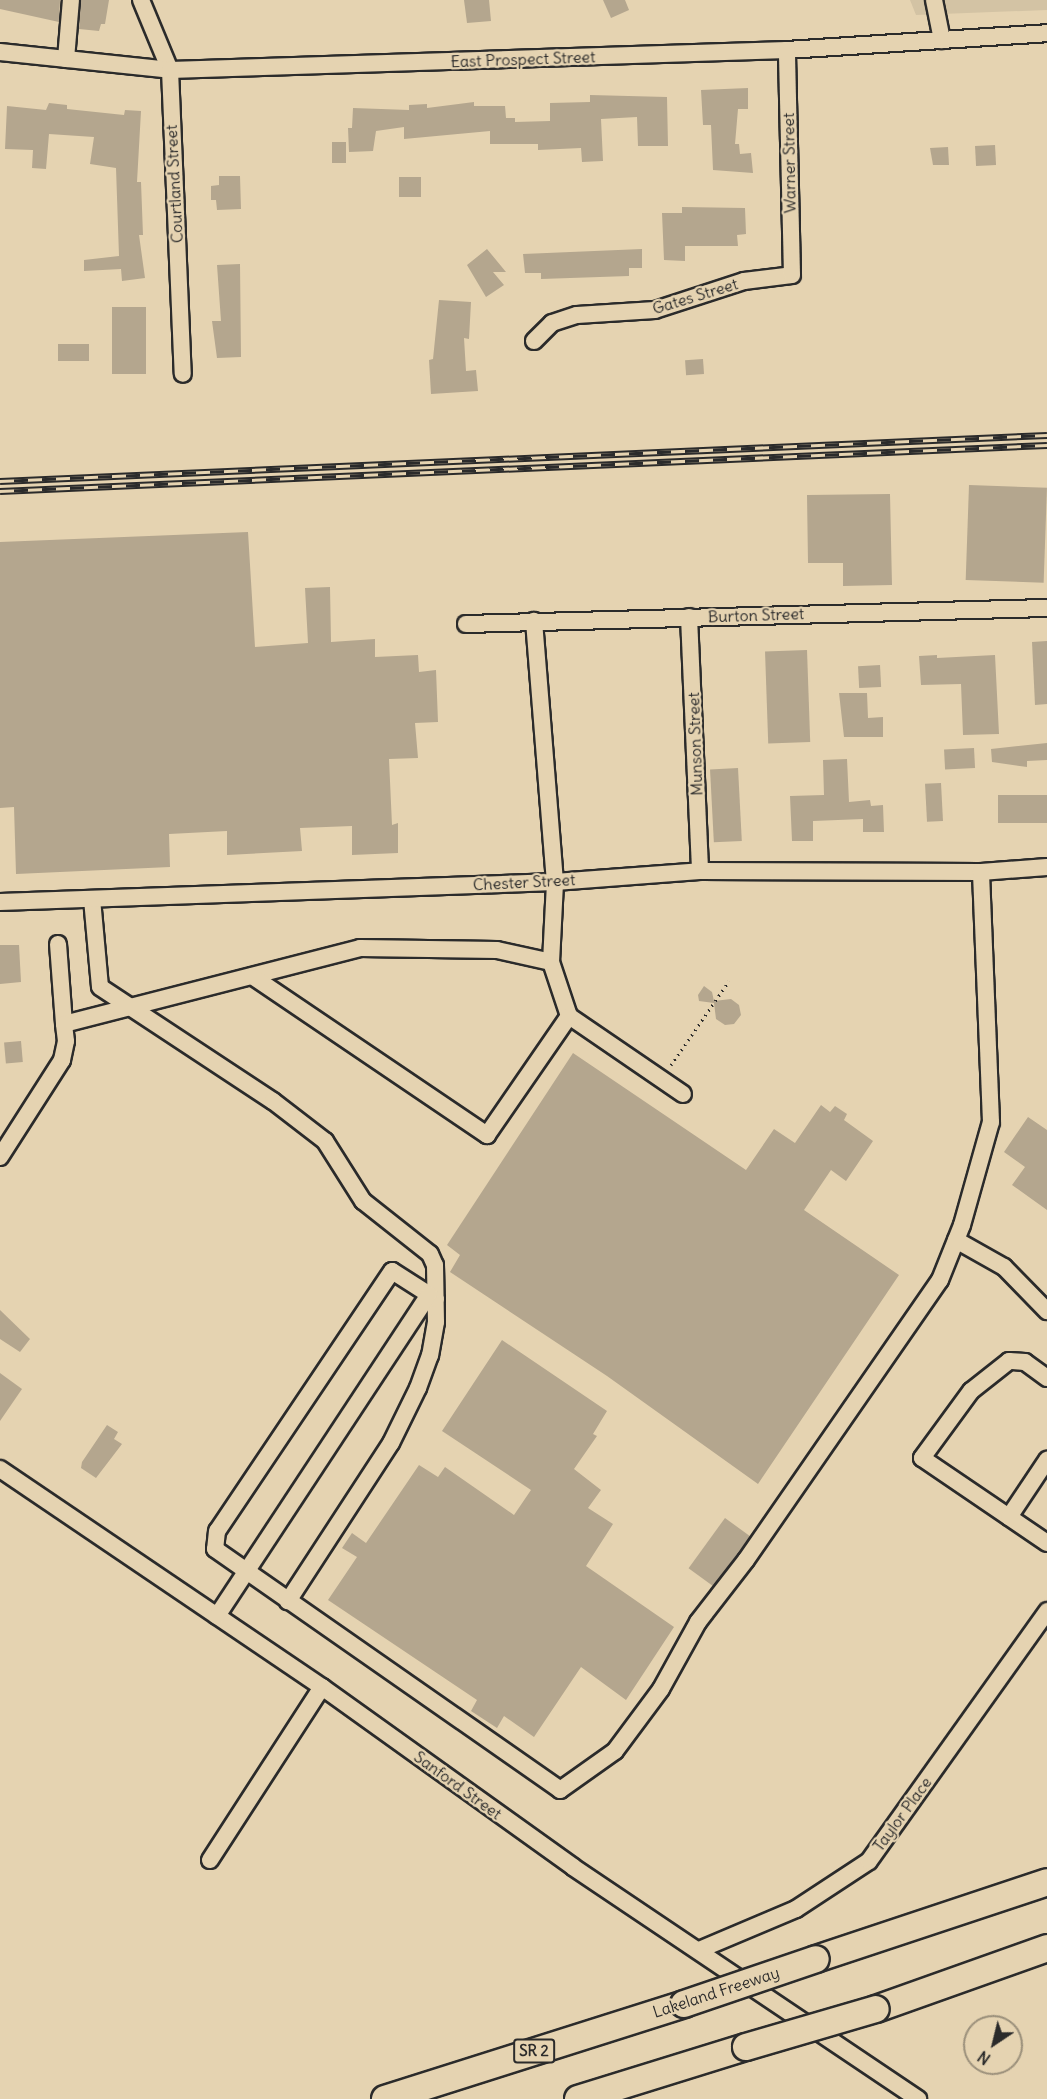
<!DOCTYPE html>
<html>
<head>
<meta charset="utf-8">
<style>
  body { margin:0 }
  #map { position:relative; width:1047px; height:2099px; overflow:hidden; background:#e5d3b1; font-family:Delius,sans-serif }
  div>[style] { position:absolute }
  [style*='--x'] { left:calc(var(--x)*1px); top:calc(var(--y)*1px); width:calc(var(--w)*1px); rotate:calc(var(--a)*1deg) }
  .built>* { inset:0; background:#d3c3a4 }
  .building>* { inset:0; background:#b4a68e; transform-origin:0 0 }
  .path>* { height:3px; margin-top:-1.5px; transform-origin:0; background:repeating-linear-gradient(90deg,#2b2b2b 0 1.5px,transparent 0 6px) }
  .roads { filter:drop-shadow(2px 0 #2b2b2b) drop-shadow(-2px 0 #2b2b2b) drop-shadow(0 2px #2b2b2b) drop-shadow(0 -2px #2b2b2b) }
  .minor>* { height:16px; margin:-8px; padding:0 8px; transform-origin:8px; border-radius:8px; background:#e5d3b1 }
  .highway>* { height:26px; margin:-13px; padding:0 13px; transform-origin:13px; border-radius:13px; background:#e5d3b1 }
  .rail>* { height:7px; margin-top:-3.5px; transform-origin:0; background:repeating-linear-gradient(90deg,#e5d3b1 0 14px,#2b2b2b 0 28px); box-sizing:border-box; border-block:2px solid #2b2b2b }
  .bridges { filter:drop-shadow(2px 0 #2b2b2b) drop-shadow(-2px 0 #2b2b2b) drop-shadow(0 2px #2b2b2b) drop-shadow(0 -2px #2b2b2b) }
  .highway-bridge>* { height:26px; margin:-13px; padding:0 13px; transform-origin:13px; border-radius:13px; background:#e5d3b1 }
  span { translate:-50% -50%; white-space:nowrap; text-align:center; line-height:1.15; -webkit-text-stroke:4.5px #e5d3b1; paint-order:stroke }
  .shield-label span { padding:2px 4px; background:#e5d3b1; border:2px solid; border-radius:4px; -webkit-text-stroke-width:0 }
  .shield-label { font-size:15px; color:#2b2b2b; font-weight:700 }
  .street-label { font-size:16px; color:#2b2b2b }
  .north { position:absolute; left:963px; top:2015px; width:60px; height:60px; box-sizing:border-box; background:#e5d3b1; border:2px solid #9b907b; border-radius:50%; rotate:215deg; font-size:16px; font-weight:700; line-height:24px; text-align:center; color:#2b2b2b }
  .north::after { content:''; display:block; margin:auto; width:21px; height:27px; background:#2b2b2b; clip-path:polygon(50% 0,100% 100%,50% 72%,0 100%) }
</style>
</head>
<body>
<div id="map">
  <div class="built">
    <i style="clip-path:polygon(910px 0,1047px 0,1047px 10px,916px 15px)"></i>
  </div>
  <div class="building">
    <i style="clip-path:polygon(0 0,60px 0,59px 22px,0 9px)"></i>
    <i style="clip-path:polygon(81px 0,109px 0,105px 24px,101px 24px,99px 31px,79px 29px)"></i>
    <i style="clip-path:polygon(464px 0,489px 0,491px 21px,467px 23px)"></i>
    <i style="clip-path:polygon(603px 0,625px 0,629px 10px,611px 18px)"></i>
    <i style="clip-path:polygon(748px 88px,748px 109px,738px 109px,735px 144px,739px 144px,740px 154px,751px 153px,753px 173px,713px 170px,711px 125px,703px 125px,701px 90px)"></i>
    <i style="clip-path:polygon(590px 95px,667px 97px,668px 146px,638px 146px,637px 117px,601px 119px,603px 161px,582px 162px,581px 148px,538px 150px,538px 144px,490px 144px,490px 131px,404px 139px,404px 127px,376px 131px,373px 151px,349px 152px,348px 128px,352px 128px,353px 108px,409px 110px,409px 105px,427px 104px,427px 108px,474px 102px,474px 106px,505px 106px,506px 118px,515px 118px,515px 122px,550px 121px,550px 103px,590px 102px)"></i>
    <i style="clip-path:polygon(49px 103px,67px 105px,67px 109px,124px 115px,125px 110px,141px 111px,137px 182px,141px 182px,143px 235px,139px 235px,145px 278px,122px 281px,121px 269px,84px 271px,84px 260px,119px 256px,116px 168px,90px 164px,94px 137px,49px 134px,46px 169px,32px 168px,33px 150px,5px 149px,7px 106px,46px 110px)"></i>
    <i style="left:332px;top:142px;width:14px;height:21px"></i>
    <i style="left:995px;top:145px;width:20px;height:20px;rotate:87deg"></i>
    <i style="clip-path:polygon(948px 147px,949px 165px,933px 165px,930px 148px)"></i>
    <i style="clip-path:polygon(219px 176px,240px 176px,241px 209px,217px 210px,216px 200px,211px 200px,211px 186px,219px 185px)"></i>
    <i style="left:399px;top:177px;width:22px;height:20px"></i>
    <i style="clip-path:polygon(682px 207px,745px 208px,746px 234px,737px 235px,738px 246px,685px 246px,685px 261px,664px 260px,662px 213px,682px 213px)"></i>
    <i style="clip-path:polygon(487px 249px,506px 272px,493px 272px,504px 285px,486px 297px,467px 265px)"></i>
    <i style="clip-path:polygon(642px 249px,642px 268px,629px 268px,629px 276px,541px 279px,541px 273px,525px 273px,523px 254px)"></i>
    <i style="clip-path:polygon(240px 264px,241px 357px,217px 358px,212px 321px,221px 321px,217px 265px)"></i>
    <i style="clip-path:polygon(439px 300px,471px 302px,469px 339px,464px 338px,466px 371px,476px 370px,478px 391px,431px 394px,429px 360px,433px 359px)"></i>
    <i style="left:112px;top:307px;width:34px;height:67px"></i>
    <i style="left:58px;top:344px;width:31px;height:17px"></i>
    <i style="left:703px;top:359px;width:15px;height:18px;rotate:86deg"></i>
    <i style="left:969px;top:485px;width:78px;height:95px;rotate:2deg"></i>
    <i style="clip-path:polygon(890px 494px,892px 585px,843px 586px,843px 563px,808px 563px,807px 495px)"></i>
    <i style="clip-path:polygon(248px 532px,255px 647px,308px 643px,305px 588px,330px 587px,331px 642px,375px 639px,375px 657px,418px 655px,419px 672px,436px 670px,438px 722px,415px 723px,418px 758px,389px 759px,392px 825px,398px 823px,398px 853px,352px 855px,352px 826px,300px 828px,302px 851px,227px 855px,227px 831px,169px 834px,170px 867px,16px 874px,14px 807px,0 808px,0 542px)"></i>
    <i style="clip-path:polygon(1047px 641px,1047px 704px,1035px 705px,1032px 642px)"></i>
    <i style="left:807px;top:650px;width:92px;height:42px;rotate:88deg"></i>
    <i style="clip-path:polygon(937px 655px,937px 658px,995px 655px,999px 734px,963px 735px,961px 684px,921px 685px,919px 656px)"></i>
    <i style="left:880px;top:665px;width:22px;height:22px;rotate:87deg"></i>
    <i style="clip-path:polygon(839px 693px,867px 693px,868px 718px,883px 717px,883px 737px,844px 737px)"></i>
    <i style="clip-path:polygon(1047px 743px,1047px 760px,1027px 761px,1027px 767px,992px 762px,991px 749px)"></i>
    <i style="left:974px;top:748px;width:20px;height:30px;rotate:87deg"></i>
    <i style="clip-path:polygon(847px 759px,849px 802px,870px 800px,871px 806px,883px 805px,884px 832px,863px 832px,863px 819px,813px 821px,813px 841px,792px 841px,790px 796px,824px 795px,823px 760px)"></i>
    <i style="left:738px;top:768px;width:73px;height:28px;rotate:87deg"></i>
    <i style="left:941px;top:783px;width:38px;height:16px;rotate:87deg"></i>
    <i style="left:1047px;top:795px;width:28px;height:49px;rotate:90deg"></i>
    <i style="clip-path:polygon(0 945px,19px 945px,21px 982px,0 984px)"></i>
    <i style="clip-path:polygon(704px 986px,712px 992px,714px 1001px,731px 999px,739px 1005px,741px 1015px,734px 1024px,725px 1025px,716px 1019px,714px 1003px,699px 1001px,698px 995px)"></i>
    <i style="left:21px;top:1041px;width:21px;height:17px;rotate:85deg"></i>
    <i style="clip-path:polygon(573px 1053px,746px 1170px,774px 1129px,795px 1143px,821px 1105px,830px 1112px,835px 1106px,847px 1114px,844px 1120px,873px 1141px,846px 1181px,831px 1170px,804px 1210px,899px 1275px,758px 1484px,607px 1376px,450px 1272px,460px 1255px,447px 1245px)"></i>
    <i style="clip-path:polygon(1028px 1117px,1047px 1130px,1047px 1210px,1012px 1185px,1025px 1167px,1004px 1152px)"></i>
    <i style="clip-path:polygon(0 1310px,30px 1339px,20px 1352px,0 1339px)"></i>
    <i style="clip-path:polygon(502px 1340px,607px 1411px,593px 1434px,597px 1436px,574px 1469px,601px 1490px,588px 1508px,613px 1524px,586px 1566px,674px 1627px,626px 1700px,581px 1667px,534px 1737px,504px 1716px,497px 1728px,471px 1711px,477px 1700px,328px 1600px,357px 1557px,342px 1548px,352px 1533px,366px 1543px,419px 1465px,438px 1477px,445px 1467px,514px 1515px,531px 1490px,442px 1431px)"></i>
    <i style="clip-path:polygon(0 1373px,22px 1389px,0 1421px)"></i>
    <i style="clip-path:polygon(107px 1425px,118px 1432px,114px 1439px,122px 1444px,96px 1478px,81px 1468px,82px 1462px)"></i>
    <i style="left:725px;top:1518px;width:31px;height:62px;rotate:36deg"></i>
  </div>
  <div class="path">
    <i style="--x:671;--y:1065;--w:102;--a:-55.4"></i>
  </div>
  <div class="roads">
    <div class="minor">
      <i style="--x:141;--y:0;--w:76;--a:67.5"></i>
      <i style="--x:170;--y:70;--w:304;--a:87.6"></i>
      <i style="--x:934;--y:0;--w:41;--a:78.7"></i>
      <i style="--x:0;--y:52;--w:171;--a:6"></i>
      <i style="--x:170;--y:70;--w:617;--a:-1.86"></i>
      <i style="--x:787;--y:50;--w:261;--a:-3.7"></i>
      <i style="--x:66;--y:59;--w:59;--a:-85.2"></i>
      <i style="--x:534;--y:341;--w:25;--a:-45"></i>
      <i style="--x:552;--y:323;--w:26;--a:-18"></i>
      <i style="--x:577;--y:315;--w:78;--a:-3.7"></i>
      <i style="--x:655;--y:310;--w:94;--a:-18"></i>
      <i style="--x:744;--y:281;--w:48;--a:-7.1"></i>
      <i style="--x:792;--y:275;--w:225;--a:-91.3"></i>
      <i style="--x:689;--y:617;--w:254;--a:87.5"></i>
      <i style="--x:466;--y:624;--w:581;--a:-1.58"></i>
      <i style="--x:92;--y:899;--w:88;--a:84.8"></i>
      <i style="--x:100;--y:987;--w:207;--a:33.4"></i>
      <i style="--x:273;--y:1101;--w:66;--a:37.6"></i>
      <i style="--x:325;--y:1141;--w:71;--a:57.7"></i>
      <i style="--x:363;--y:1201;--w:85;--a:38.3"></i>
      <i style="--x:430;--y:1254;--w:12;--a:66"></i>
      <i style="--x:435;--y:1265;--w:57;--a:89"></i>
      <i style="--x:436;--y:1322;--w:34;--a:100"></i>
      <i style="--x:430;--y:1355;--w:35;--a:110"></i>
      <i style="--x:418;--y:1388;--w:61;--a:116.1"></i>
      <i style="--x:391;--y:1443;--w:189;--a:123.1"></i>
      <i style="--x:0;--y:902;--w:555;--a:-2.06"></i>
      <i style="--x:555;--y:882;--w:145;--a:-4.3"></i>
      <i style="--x:700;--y:871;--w:281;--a:0.2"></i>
      <i style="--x:981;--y:872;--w:66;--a:-4.3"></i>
      <i style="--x:58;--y:944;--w:80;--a:85.7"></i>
      <i style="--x:64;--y:1024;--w:306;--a:-14.4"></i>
      <i style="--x:360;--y:948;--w:137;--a:0.8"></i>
      <i style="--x:497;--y:950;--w:55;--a:12.5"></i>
      <i style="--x:252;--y:976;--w:284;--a:34.1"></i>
      <i style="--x:487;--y:1135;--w:145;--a:-55.4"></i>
      <i style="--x:569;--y:1016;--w:57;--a:-108.4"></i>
      <i style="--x:551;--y:962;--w:80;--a:-87.1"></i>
      <i style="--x:555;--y:882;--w:262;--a:-94.6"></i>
      <i style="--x:569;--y:1016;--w:138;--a:34.4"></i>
      <i style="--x:0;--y:1157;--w:115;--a:-57.4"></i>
      <i style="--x:62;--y:1060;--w:19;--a:-78"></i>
      <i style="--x:66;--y:1041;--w:17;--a:-97"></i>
      <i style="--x:956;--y:1240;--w:55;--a:29.4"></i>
      <i style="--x:1004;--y:1267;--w:62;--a:45.7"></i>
      <i style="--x:436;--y:1299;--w:52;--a:-147.5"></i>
      <i style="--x:392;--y:1271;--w:313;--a:123.9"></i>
      <i style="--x:217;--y:1531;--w:18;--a:96"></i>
      <i style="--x:215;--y:1549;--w:421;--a:34.9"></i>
      <i style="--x:560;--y:1790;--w:67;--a:-35.3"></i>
      <i style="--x:615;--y:1751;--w:77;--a:-53.4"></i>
      <i style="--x:661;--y:1689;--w:77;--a:-61.1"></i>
      <i style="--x:698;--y:1622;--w:78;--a:-52.3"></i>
      <i style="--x:746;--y:1560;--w:341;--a:-55.3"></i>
      <i style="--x:940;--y:1280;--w:59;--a:-68.2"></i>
      <i style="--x:962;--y:1225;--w:107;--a:-74.3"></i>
      <i style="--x:991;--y:1122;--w:250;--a:-92.3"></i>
      <i style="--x:1047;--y:1378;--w:27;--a:-144"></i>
      <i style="--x:1025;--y:1362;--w:16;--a:-176"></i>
      <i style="--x:1009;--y:1361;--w:48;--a:141.7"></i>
      <i style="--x:971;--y:1391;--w:83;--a:126.2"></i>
      <i style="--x:922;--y:1458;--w:151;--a:34.2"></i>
      <i style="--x:0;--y:1469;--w:389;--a:34.1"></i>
      <i style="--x:322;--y:1687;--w:309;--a:35.6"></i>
      <i style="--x:573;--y:1867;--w:416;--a:33.9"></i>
      <i style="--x:1009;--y:1517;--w:69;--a:-56.3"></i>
      <i style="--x:217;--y:1616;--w:385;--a:-56.6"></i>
      <i style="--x:210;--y:1860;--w:206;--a:-57.1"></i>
      <i style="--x:699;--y:1950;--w:105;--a:-22.9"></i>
      <i style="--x:796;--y:1909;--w:87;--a:-33.3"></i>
      <i style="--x:869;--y:1861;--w:307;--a:-54.5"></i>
    </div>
    <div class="highway">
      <i style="--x:816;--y:1959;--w:243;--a:-18.4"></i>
      <i style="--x:876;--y:2009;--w:182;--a:-19.6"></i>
      <i style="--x:385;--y:2099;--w:314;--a:-17.6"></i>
      <i style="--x:578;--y:2099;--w:176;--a:-17.2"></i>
    </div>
  </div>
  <div class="rail">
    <i style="--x:0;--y:481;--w:1048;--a:-2.52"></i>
    <i style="--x:0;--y:491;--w:1048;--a:-2.52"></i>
  </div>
  <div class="bridges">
    <div class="highway-bridge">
      <i style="--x:684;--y:2004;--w:139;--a:-18.8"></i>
      <i style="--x:746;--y:2047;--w:135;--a:-16.3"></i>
    </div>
  </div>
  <div class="shield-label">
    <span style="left:534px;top:2051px">SR 2</span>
  </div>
  <div class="street-label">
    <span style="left:523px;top:59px;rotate:-2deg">East Prospect Street</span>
    <span style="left:789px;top:163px;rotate:-91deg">Warner Street</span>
    <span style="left:174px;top:184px;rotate:-93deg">Courtland Street</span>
    <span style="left:695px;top:296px;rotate:-17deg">Gates Street</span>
    <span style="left:756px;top:615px;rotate:-2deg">Burton Street</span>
    <span style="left:695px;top:744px;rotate:-92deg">Munson Street</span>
    <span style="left:524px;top:882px;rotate:-3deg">Chester Street</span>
    <span style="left:458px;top:1785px;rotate:36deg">Sanford Street</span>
    <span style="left:902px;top:1814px;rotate:-54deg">Taylor Place</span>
    <span style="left:716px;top:1992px;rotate:-18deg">Lakeland Freeway</span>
  </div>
  <div class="north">N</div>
</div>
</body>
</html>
